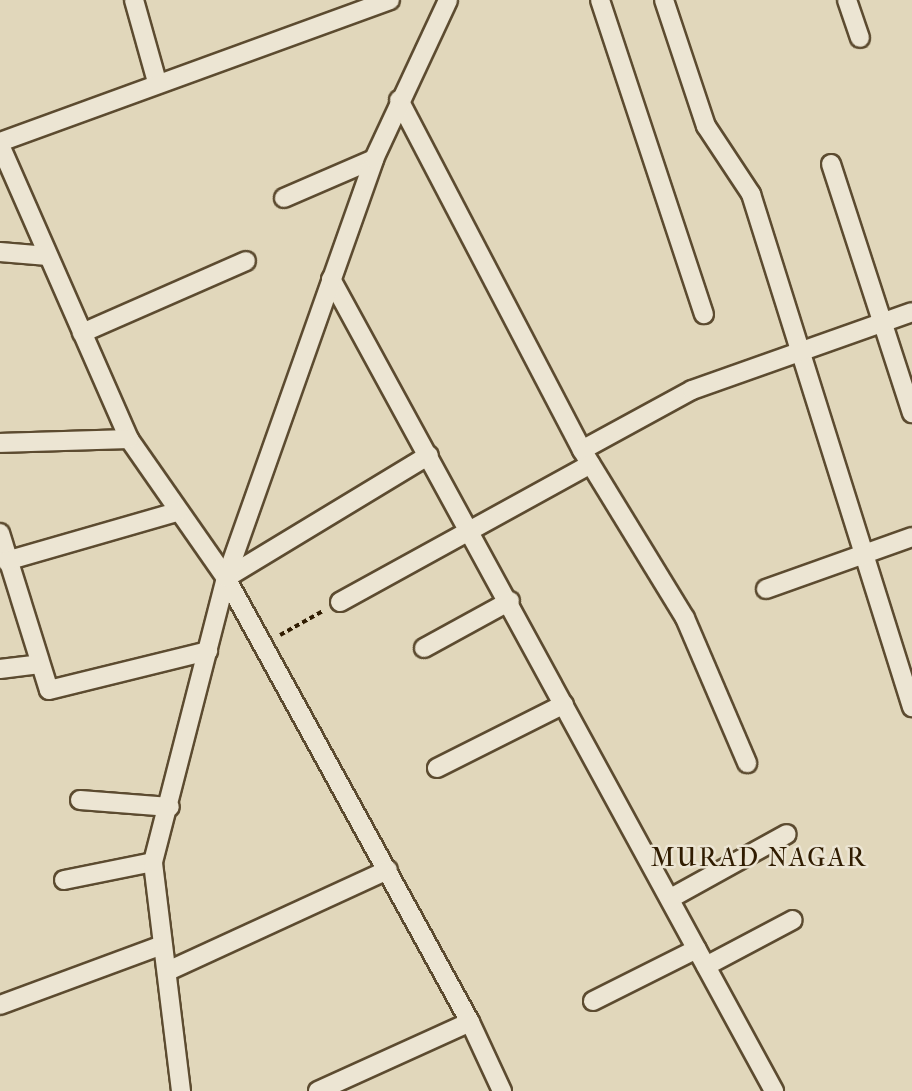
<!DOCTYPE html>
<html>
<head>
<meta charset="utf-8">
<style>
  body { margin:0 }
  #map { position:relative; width:912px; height:1091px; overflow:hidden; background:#e1d7bb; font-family:"IM FELL French Canon",serif }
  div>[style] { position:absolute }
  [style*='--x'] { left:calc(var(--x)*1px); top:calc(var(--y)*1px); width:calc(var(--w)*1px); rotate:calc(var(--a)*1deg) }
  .path>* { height:3.5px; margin-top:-1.75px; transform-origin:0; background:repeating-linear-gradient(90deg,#301c01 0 5px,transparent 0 8.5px) }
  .roads { filter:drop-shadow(2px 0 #5c4b30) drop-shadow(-2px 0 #5c4b30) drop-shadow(0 2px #5c4b30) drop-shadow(0 -2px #5c4b30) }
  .minor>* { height:18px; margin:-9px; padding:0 9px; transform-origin:9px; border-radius:9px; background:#ece5d3 }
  span { translate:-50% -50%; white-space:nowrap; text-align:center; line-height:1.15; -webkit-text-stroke:5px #ece5d3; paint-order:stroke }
  .neighbourhood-label { font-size:26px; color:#301c01; letter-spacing:2px }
</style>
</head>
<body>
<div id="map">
  <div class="path">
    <i style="--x:280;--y:635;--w:49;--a:-29.2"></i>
  </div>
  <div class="roads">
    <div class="minor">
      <i style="--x:134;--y:0;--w:85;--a:74.3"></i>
      <i style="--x:600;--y:0;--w:331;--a:71.7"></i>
      <i style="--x:664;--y:0;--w:133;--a:71.6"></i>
      <i style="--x:706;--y:126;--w:82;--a:56.5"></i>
      <i style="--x:751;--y:194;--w:538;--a:72.58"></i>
      <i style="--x:847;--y:0;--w:40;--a:71.1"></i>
      <i style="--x:399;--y:100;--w:395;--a:62.4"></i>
      <i style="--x:582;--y:450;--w:197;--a:58.5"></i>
      <i style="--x:685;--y:618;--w:158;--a:66.8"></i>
      <i style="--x:0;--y:142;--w:415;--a:-20"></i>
      <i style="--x:0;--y:145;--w:321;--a:66.3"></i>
      <i style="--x:129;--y:439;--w:169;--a:55.1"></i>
      <i style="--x:226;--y:578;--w:507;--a:61.21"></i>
      <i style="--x:470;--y:1022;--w:76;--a:65.1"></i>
      <i style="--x:831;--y:164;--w:262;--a:72"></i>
      <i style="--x:284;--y:198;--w:98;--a:-23.4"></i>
      <i style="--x:0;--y:252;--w:48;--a:4.8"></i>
      <i style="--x:331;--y:279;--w:925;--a:61.38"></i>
      <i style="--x:82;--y:333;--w:179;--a:-23.7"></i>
      <i style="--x:0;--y:443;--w:129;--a:-1.8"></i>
      <i style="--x:582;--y:450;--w:125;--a:-28.6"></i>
      <i style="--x:692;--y:390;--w:233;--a:-19.5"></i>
      <i style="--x:0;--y:533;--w:164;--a:72.7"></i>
      <i style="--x:49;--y:690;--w:164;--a:-13.8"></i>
      <i style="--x:6;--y:561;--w:178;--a:-16"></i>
      <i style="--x:226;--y:578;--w:237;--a:-31.2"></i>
      <i style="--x:766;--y:589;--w:155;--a:-19.6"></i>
      <i style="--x:340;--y:602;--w:286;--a:-28.8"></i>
      <i style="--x:424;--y:648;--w:98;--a:-28.7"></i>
      <i style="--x:0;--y:669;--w:38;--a:-7"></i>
      <i style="--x:437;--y:768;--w:142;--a:-26.7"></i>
      <i style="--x:80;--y:800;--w:90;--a:4.4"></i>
      <i style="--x:64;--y:880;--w:91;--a:-11.4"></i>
      <i style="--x:671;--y:898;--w:132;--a:-28.9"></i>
      <i style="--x:706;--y:966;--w:98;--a:-27.9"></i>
      <i style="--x:168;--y:971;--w:242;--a:-24.7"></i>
      <i style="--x:593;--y:1001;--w:116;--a:-26.6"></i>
      <i style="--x:0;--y:1005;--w:173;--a:-20.3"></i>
      <i style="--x:181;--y:1091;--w:231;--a:-97"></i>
      <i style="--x:153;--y:862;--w:293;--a:-75.6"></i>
      <i style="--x:226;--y:578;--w:444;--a:-70.5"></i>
      <i style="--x:374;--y:159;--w:175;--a:-65"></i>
      <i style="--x:318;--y:1091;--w:167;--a:-24.4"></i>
    </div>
  </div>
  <div class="neighbourhood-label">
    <span style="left:759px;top:858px">MURAD NAGAR</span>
  </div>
</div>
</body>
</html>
